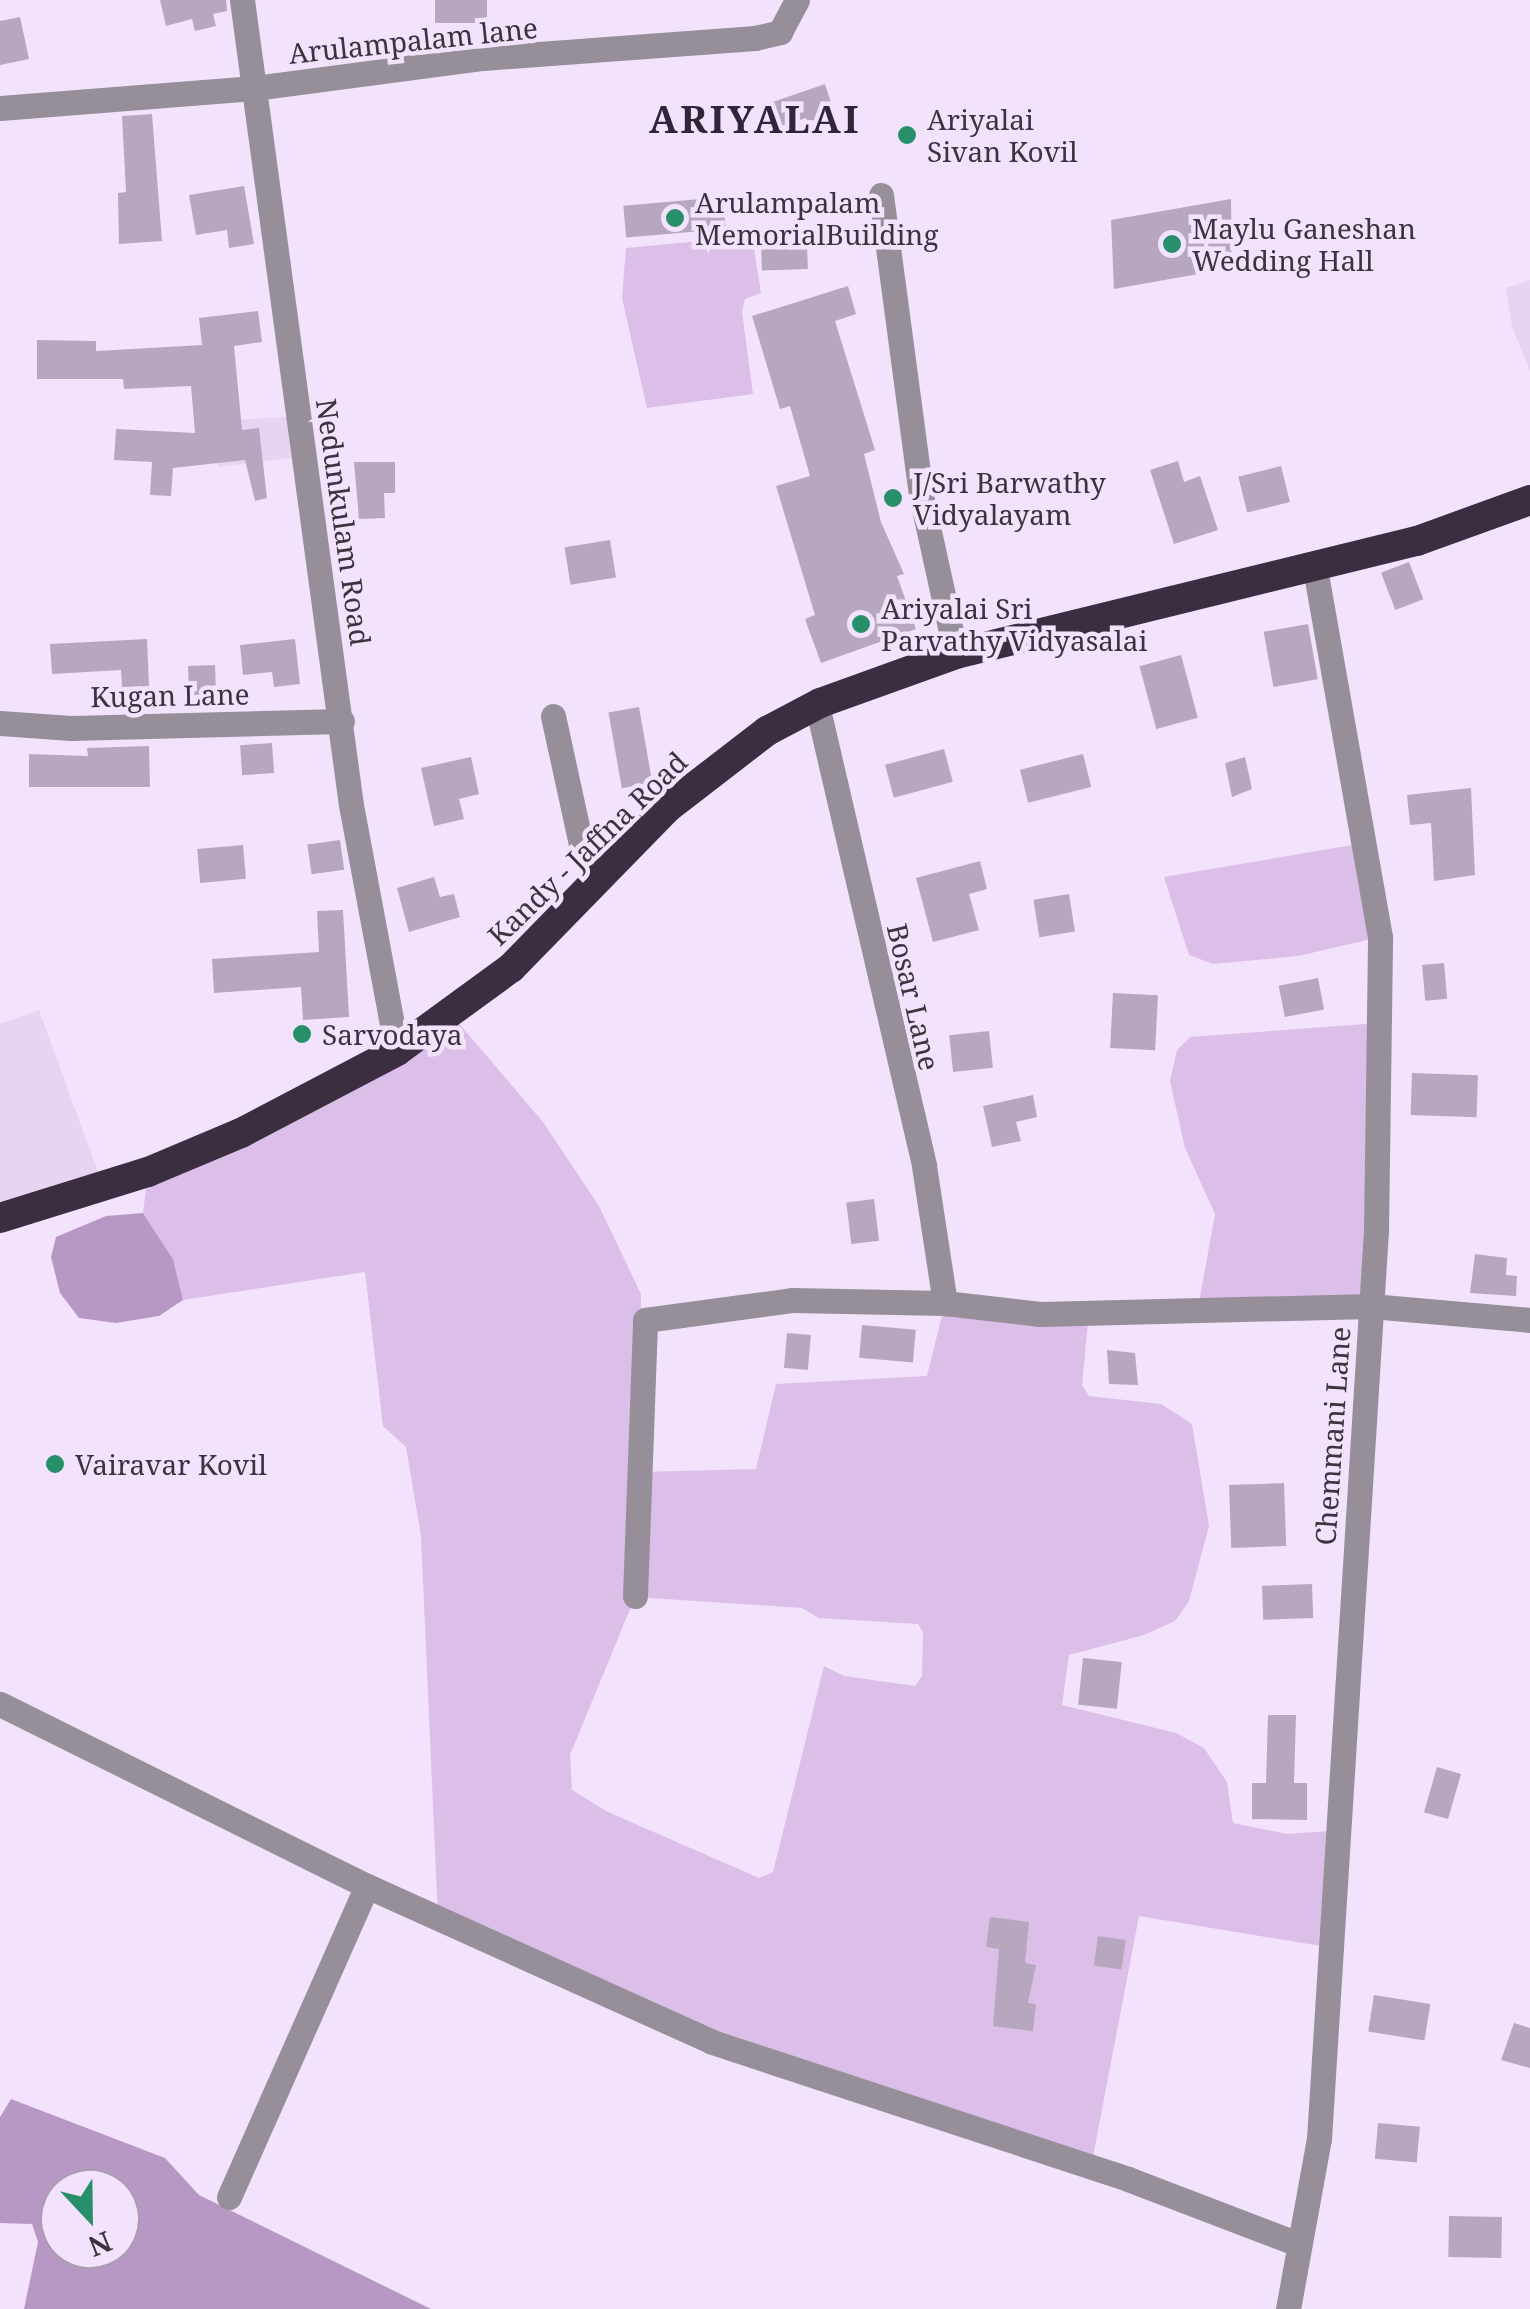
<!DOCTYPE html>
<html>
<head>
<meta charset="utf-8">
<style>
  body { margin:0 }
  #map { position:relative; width:1530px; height:2309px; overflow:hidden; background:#f3e2fb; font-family:"Noto Serif",serif }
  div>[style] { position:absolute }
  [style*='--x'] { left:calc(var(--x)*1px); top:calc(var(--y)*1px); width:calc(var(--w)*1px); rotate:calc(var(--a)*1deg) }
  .built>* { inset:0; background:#e9d3f2 }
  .green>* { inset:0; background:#dbbfe8 }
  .water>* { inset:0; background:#b798c4 }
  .building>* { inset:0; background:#b7a7be; transform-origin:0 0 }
  .minor>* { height:25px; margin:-12.5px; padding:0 12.5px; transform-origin:12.5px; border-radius:12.5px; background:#968f99 }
  .highway>* { height:30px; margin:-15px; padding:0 15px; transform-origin:15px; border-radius:15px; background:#3c2e41 }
  .dots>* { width:28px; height:28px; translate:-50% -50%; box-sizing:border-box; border:5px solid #f3e2fb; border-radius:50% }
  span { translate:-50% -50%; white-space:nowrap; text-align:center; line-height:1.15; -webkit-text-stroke:9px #f3e2fb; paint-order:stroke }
  .street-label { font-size:28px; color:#3b343e }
  .poi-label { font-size:28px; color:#3b343e }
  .left { translate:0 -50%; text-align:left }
  .district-label { font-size:38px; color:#322538; font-weight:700; letter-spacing:2.5px }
  .north { position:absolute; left:40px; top:2169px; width:100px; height:100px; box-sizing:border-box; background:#f3e2fb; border:2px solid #a99caf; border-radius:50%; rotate:158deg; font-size:28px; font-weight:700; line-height:40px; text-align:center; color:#3b343e }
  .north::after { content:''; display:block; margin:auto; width:35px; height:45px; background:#288f6b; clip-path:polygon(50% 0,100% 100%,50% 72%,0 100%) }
</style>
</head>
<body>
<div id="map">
  <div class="built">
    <i style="clip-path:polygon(1530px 280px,1530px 371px,1512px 327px,1506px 288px)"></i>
    <i style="clip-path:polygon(299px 416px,304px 456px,220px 467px,209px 452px,209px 422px)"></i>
    <i style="clip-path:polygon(39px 1010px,103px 1186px,0 1218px,0 1024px)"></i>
  </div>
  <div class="green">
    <i style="clip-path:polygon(744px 237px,754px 248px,761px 293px,745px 299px,742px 312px,753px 394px,647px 408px,622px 298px,626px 248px)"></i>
    <i style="clip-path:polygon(1364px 843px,1380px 937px,1298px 956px,1213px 964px,1189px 955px,1164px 877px)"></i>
    <i style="clip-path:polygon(evenodd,450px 1013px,543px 1122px,599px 1206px,641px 1294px,640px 1472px,756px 1469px,776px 1384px,927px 1376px,945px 1303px,1089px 1312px,1082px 1385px,1089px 1396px,1161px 1404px,1192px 1424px,1209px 1526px,1189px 1601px,1175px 1621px,1144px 1635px,1069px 1655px,1062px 1705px,1176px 1733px,1204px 1748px,1227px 1782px,1233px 1823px,1287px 1834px,1343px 1830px,1333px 1948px,1139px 1916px,1091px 2167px,712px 2042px,438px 1918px,421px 1536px,406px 1447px,383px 1426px,365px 1272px,183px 1300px,173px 1259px,143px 1213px,148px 1172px,450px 1013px,635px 1597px,802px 1608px,819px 1618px,918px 1624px,923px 1632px,922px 1676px,915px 1686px,844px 1676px,824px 1666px,773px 1872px,759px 1878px,608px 1812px,572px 1790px,570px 1755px,635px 1597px)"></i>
    <i style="clip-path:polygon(1379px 1023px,1371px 1306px,1198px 1308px,1215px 1214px,1185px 1148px,1170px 1081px,1177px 1050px,1190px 1037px)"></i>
  </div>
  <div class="water">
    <i style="clip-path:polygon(143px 1213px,173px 1259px,183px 1300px,159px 1316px,116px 1323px,79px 1318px,60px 1293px,51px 1257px,56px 1237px,106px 1216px)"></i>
    <i style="clip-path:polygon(evenodd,11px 2099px,165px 2158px,199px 2195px,431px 2309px,24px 2309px,38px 2242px,32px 2224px,0 2223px,0 2117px,11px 2099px,60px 2189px,120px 2189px,120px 2249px,60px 2249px,60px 2189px)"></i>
  </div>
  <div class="building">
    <i style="clip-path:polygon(160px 0,226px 0,227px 11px,213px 14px,216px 26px,195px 31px,192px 19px,166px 26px)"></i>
    <i style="left:435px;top:0;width:52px;height:23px"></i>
    <i style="clip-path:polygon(20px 17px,29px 59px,0 65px,0 21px)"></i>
    <i style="clip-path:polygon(825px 84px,839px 128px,813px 136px,806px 118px,772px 129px,764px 105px)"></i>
    <i style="clip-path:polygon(152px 114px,162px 241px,119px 244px,118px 193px,126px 192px,122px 116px)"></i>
    <i style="clip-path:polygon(244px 186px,254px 244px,229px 248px,227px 230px,196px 235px,189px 195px)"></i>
    <i style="left:723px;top:197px;width:32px;height:100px;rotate:85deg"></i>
    <i style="clip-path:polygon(1231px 199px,1232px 268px,1114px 289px,1111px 220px)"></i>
    <i style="left:807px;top:244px;width:25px;height:46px;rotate:88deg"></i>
    <i style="clip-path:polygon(848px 286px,856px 314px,835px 321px,875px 450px,864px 454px,881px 522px,904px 574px,897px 576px,916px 629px,821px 663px,805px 619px,815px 615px,776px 486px,810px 476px,790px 406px,780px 409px,752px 316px)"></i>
    <i style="clip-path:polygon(258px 311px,262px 342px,234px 346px,242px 430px,259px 428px,267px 498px,255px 501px,245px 460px,173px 468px,171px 496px,150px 495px,152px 462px,114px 460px,116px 429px,195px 433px,191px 386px,124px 389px,123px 379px,37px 379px,37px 340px,96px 341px,96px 351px,202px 345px,199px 318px)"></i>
    <i style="clip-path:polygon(1178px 461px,1184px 482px,1200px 476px,1218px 530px,1174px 544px,1150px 470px)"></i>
    <i style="clip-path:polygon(354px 462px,395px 462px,395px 493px,384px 493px,385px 518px,359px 519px)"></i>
    <i style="left:1281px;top:466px;width:37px;height:44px;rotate:76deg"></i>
    <i style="left:610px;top:540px;width:38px;height:46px;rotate:81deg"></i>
    <i style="left:1409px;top:562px;width:40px;height:30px;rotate:69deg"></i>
    <i style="left:1308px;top:624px;width:56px;height:45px;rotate:80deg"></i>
    <i style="clip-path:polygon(147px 639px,149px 686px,122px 687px,121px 670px,52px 674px,50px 644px)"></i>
    <i style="clip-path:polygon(295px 639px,300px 684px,274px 687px,272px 672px,243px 675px,240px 645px)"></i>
    <i style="left:1181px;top:655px;width:65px;height:43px;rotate:75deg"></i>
    <i style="left:215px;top:665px;width:33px;height:27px;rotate:88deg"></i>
    <i style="left:639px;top:707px;width:77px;height:31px;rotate:80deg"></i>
    <i style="left:272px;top:743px;width:30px;height:32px;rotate:86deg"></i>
    <i style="clip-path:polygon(149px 746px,150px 787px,29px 787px,29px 754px,88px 756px,87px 748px)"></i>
    <i style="left:944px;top:749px;width:34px;height:61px;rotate:75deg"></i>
    <i style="left:1083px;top:754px;width:34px;height:65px;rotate:76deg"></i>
    <i style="clip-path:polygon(471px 757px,479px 794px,459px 799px,464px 819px,434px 826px,421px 768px)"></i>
    <i style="clip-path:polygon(1245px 757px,1252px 789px,1232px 797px,1225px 763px)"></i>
    <i style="clip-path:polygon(1471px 788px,1475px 875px,1434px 881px,1431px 823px,1410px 825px,1407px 795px)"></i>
    <i style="left:340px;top:840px;width:30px;height:33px;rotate:82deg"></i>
    <i style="left:243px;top:845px;width:34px;height:46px;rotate:85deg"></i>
    <i style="clip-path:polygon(980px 861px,987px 889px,969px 894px,979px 930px,933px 942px,916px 878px)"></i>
    <i style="clip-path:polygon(434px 877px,440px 897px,454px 894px,460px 917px,409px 932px,397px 888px)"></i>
    <i style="left:1069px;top:894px;width:38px;height:36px;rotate:81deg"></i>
    <i style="clip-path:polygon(343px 910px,349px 1017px,303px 1020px,301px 987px,214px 993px,212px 959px,319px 952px,317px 911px)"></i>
    <i style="left:1444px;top:963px;width:36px;height:22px;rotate:85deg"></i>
    <i style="left:1318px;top:978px;width:32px;height:40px;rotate:79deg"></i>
    <i style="left:1113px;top:993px;width:45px;height:55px;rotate:3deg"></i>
    <i style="left:989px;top:1031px;width:37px;height:40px;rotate:84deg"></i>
    <i style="left:1412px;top:1073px;width:66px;height:42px;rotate:2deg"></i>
    <i style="clip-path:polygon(1033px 1095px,1037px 1117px,1016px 1122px,1021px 1141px,992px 1147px,983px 1106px)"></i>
    <i style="left:874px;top:1199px;width:42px;height:28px;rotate:83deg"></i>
    <i style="clip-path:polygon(1475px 1254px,1507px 1258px,1506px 1275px,1517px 1276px,1516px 1296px,1470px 1293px)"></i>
    <i style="left:862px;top:1325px;width:54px;height:33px;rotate:5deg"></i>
    <i style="left:787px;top:1333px;width:24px;height:35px;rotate:5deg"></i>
    <i style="clip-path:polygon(1107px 1350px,1135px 1353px,1138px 1385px,1109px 1384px)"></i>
    <i style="left:1284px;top:1483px;width:63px;height:55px;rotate:88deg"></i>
    <i style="left:1312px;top:1584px;width:34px;height:50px;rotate:88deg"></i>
    <i style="left:1083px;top:1658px;width:39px;height:47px;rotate:6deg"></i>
    <i style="clip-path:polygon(1268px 1715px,1296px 1715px,1294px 1783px,1307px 1783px,1307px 1820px,1252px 1819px,1252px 1783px,1266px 1783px)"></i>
    <i style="left:1437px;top:1767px;width:25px;height:47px;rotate:16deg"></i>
    <i style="clip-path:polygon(990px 1917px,1029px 1922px,1025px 1963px,1036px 1965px,1028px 2003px,1036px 2004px,1033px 2031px,993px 2026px,999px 1949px,986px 1947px)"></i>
    <i style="left:1098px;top:1936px;width:28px;height:30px;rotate:8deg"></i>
    <i style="left:1374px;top:1995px;width:57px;height:37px;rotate:9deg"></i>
    <i style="clip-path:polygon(1514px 2023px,1530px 2028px,1530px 2068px,1501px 2060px)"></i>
    <i style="left:1378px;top:2123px;width:42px;height:36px;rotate:5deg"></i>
    <i style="left:1449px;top:2216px;width:53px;height:41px;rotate:1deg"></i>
  </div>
  <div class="minor">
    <i style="--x:242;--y:0;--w:812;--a:82.29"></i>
    <i style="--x:351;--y:805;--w:250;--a:79.4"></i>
    <i style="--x:0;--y:108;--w:255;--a:-4.5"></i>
    <i style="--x:254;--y:88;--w:231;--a:-7.5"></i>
    <i style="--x:483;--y:58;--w:273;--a:-4.2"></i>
    <i style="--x:755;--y:38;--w:26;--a:-13"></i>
    <i style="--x:780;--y:32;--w:36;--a:-62"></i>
    <i style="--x:881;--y:195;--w:303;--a:82.4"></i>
    <i style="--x:921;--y:495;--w:163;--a:77.6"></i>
    <i style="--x:817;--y:705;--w:473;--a:76.9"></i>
    <i style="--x:924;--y:1166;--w:139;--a:81.3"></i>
    <i style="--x:553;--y:716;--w:136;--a:77.7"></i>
    <i style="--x:582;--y:849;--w:30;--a:37"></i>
    <i style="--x:0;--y:723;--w:71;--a:4"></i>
    <i style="--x:71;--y:728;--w:271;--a:-1.5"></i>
    <i style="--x:635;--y:1596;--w:276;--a:-87.9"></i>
    <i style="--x:645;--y:1320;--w:148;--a:-7.7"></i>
    <i style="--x:792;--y:1300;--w:153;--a:1.1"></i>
    <i style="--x:945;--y:1303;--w:96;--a:6.6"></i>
    <i style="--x:1040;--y:1314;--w:331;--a:-1.4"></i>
    <i style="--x:1371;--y:1306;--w:160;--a:5"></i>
    <i style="--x:0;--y:1704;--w:410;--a:26.4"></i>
    <i style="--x:367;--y:1886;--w:379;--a:24.3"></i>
    <i style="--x:712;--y:2042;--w:438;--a:18.2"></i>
    <i style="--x:1128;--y:2179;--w:182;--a:20.9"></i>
    <i style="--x:229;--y:2197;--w:340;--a:-66.1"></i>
    <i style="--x:1288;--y:2309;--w:173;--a:-79.7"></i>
    <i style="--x:1319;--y:2139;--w:910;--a:-86.41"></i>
    <i style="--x:1376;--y:1231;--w:294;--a:-89.2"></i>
    <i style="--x:1380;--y:937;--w:375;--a:-100"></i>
  </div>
  <div class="highway">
    <i style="--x:0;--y:1218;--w:155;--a:-17.3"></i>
    <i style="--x:148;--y:1172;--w:101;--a:-22.8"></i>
    <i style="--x:241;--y:1133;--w:176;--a:-27.7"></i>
    <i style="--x:397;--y:1051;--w:141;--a:-36.1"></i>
    <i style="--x:511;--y:968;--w:223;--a:-45.7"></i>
    <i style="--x:667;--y:808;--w:126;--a:-37.6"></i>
    <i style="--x:767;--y:731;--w:60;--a:-27.8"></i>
    <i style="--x:820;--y:703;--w:145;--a:-19.8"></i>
    <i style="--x:956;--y:654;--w:475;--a:-13.8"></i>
    <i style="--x:1417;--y:541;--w:120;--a:-19.9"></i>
  </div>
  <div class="dots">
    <i style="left:907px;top:135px;background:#288f6b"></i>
    <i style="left:675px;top:218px;background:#288f6b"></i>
    <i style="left:1172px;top:244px;background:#288f6b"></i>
    <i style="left:893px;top:498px;background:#288f6b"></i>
    <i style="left:861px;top:624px;background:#288f6b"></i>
    <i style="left:302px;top:1034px;background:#288f6b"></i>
    <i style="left:55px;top:1464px;background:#288f6b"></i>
  </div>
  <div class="street-label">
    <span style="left:413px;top:40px;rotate:-6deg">Arulampalam lane</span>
    <span style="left:344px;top:522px;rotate:82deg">Nedunkulam Road</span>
    <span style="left:170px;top:695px;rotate:-1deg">Kugan Lane</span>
    <span style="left:587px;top:848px;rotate:-44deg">Kandy - Jaffna Road</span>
    <span style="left:914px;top:997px;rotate:77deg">Bosar Lane</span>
    <span style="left:1332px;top:1436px;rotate:-86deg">Chemmani Lane</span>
  </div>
  <div class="poi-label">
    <span class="left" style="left:927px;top:135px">Ariyalai<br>Sivan Kovil</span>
    <span class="left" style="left:695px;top:218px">Arulampalam<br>MemorialBuilding</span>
    <span class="left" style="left:1192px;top:244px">Maylu Ganeshan<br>Wedding Hall</span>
    <span class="left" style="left:913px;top:498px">J/Sri Barwathy<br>Vidyalayam</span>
    <span class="left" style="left:881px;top:624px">Ariyalai Sri<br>Parvathy Vidyasalai</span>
    <span class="left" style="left:322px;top:1034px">Sarvodaya</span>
    <span class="left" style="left:75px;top:1464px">Vairavar Kovil</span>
  </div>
  <div class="district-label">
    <span style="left:755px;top:119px">ARIYALAI</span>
  </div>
  <div class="north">N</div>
</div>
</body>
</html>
